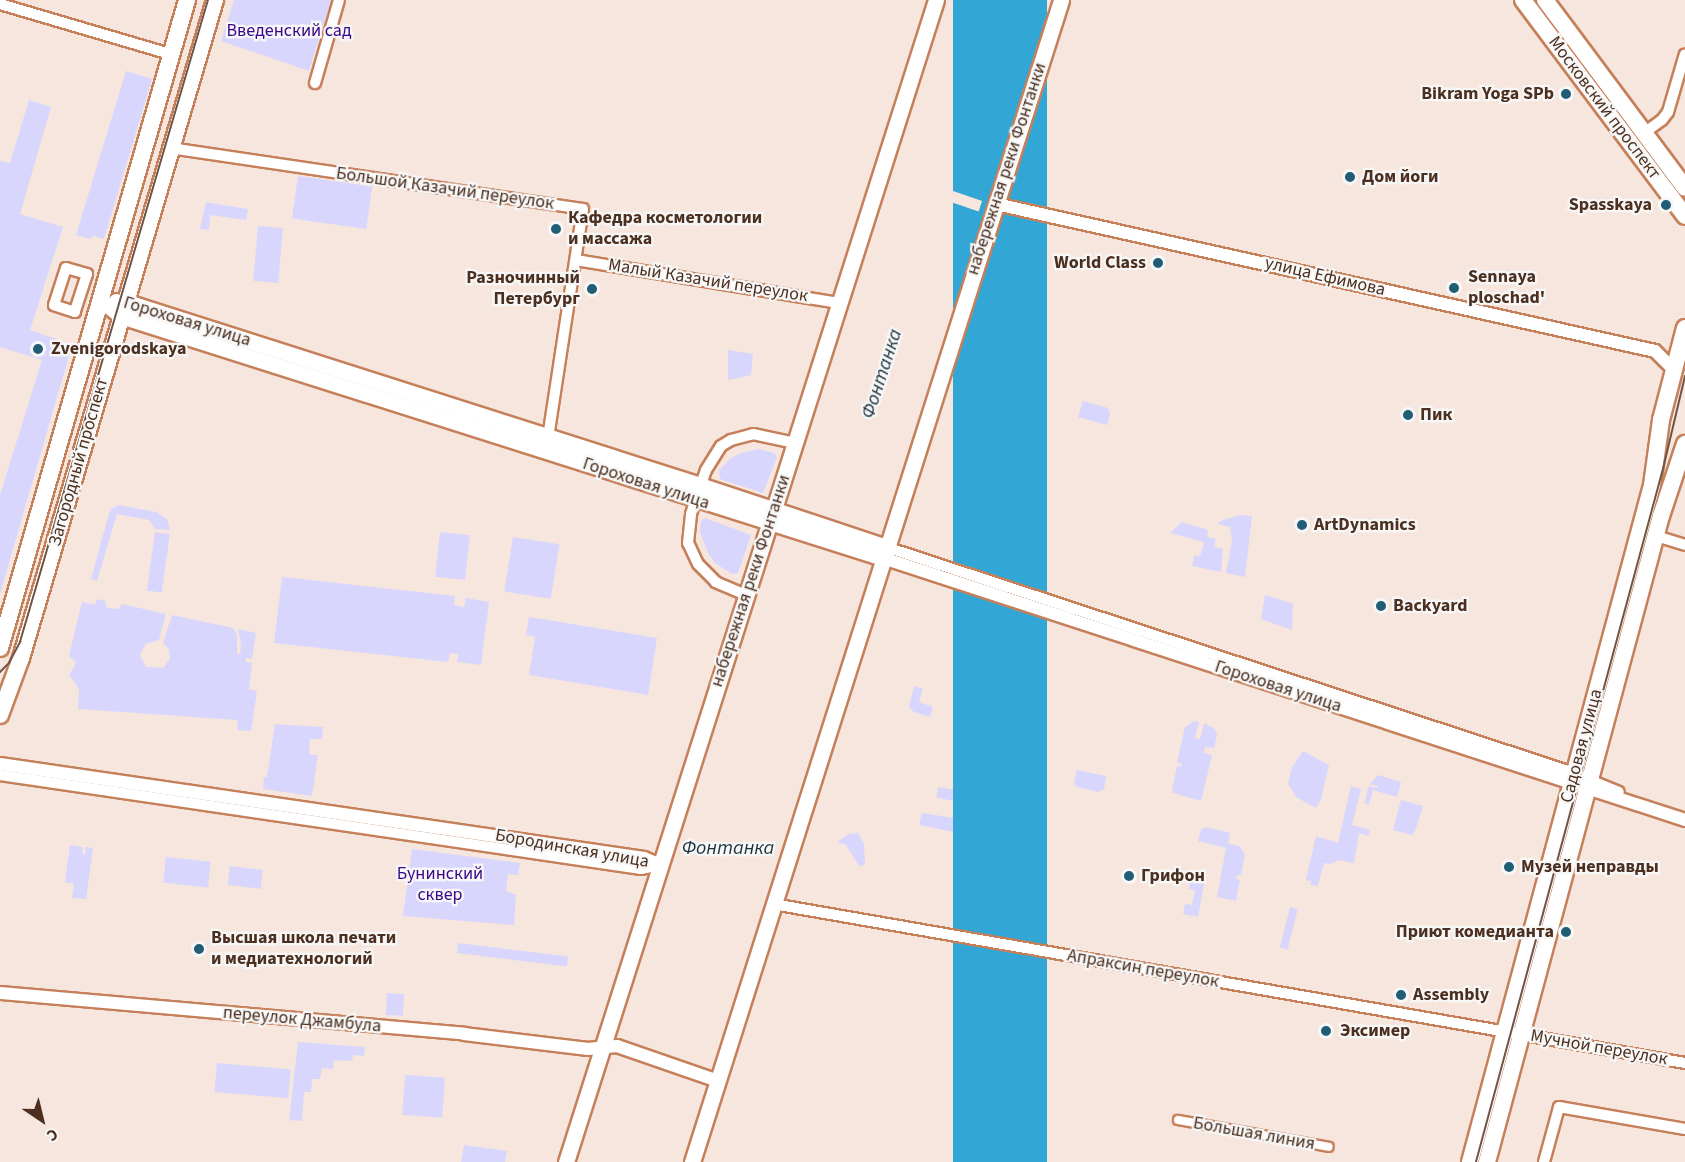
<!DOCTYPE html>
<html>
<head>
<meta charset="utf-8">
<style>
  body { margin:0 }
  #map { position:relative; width:1685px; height:1162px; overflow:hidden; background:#f6e6de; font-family:"Source Sans 3",sans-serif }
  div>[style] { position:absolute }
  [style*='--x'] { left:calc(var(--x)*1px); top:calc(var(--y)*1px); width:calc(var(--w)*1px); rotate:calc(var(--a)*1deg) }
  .green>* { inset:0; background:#d9d6fd; transform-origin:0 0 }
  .water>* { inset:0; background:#32a7d5; transform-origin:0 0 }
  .pier>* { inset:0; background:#f6e6de; transform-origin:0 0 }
  .roads { filter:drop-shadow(2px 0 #c5805a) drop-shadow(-2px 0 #c5805a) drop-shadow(0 2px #c5805a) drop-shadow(0 -2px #c5805a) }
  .pedestrian>* { height:8px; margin:-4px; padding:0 4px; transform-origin:4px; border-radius:4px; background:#fff }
  .minor>* { height:10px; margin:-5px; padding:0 5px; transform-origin:5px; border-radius:5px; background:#fff }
  .tertiary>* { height:12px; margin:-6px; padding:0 6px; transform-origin:6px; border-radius:6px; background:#fff }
  .secondary>* { height:15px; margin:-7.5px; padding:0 7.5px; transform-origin:7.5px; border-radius:7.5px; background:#fff }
  .primary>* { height:16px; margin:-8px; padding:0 8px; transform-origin:8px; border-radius:8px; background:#fff }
  .tram>* { height:1.5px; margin:-0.75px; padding:0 0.75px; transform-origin:0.75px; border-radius:0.75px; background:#6f5446 }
  .dots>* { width:16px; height:16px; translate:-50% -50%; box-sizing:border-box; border:3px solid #f7f7f7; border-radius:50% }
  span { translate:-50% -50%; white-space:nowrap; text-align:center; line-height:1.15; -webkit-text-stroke:4.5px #f7f7f7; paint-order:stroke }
  .park-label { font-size:18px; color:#3a0788 }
  .poi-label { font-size:18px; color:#4c2f1f; font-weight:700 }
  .right { translate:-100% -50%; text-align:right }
  .left { translate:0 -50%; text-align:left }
  .street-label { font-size:18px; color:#4c2f1f }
  .water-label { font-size:20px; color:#1c343f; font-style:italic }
  .north { position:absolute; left:12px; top:1090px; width:60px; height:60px; -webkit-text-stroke:4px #f7f7f7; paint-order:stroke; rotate:145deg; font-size:16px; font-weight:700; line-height:24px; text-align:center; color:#4c2f1f }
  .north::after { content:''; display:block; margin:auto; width:21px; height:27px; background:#4c2f1f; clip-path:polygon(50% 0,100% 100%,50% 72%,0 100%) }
</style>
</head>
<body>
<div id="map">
  <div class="green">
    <i style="clip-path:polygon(234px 0,331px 0,309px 71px,221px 41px)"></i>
    <i style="clip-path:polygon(126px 71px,152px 79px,104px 239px,93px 236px,91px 239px,76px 235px)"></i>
    <i style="clip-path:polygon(29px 100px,51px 107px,20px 214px,63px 227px,30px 330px,62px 341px,60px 347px,71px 349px,0 594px,0 495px,42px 360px,0 347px,0 161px,10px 163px)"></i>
    <i style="left:298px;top:176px;width:75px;height:43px;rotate:8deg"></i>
    <i style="clip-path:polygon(206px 202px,248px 209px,246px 220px,210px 215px,209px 230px,200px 229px)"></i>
    <i style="left:258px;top:226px;width:25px;height:55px;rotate:5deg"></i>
    <i style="clip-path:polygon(728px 350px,753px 354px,751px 375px,728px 380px)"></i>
    <i style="clip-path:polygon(1083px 401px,1108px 408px,1110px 414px,1107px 425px,1078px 417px)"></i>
    <i style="clip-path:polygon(758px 449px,774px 453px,777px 457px,763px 493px,720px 479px,719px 470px,731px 458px,741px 453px)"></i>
    <i style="clip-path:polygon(118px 505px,156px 512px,167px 519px,170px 530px,155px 529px,149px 520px,117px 514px,97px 581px,91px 579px,108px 517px,111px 509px)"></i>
    <i style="clip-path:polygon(1240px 515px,1252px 516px,1245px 577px,1226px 573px,1232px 541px,1230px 527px,1218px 524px,1220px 521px)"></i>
    <i style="clip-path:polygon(705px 518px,751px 535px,738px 573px,732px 574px,715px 563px,708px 553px,700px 532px,701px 521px)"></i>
    <i style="clip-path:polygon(1182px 522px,1208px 530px,1207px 537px,1216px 539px,1214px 547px,1223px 549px,1221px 572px,1192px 566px,1194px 555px,1200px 556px,1204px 542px,1170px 533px)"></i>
    <i style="left:1002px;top:526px;width:32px;height:16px;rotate:16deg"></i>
    <i style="left:155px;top:532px;width:15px;height:59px;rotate:8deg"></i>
    <i style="left:440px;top:532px;width:30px;height:45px;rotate:6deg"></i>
    <i style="left:513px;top:537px;width:47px;height:55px;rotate:9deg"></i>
    <i style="clip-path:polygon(282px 577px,455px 596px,454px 605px,464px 607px,466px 598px,489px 602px,481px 665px,457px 662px,458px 654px,450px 653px,448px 662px,274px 643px)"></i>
    <i style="clip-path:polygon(1265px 595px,1293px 604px,1292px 630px,1261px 619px)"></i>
    <i style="clip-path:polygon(97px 599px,105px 601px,107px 608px,119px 609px,122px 604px,166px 614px,159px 640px,146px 644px,140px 655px,146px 667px,163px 668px,170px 659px,169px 649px,163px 643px,172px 615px,233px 628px,237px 635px,237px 654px,240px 654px,241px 645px,238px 629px,256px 633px,252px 659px,246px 658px,246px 662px,252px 663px,249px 689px,257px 691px,251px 731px,237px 730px,238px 720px,78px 709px,79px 689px,69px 675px,76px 663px,69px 656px,82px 602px,95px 605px)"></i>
    <i style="clip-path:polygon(529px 617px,657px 638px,648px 695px,529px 675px,535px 637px,526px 635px)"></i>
    <i style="clip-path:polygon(985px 629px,997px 633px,992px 650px,986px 648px,985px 651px,973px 644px,977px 631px,984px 633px)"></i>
    <i style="clip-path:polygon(914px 686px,923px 689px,919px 702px,933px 707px,930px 717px,914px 712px,909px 707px)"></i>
    <i style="clip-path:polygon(1194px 721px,1199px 722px,1195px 738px,1200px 739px,1204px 723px,1215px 729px,1217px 735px,1214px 748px,1205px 747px,1204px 753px,1212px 755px,1201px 801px,1173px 793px,1172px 790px,1177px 766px,1181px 767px,1182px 764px,1177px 762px,1185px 727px)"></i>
    <i style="clip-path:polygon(275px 724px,323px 727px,322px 739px,310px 739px,309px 754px,318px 755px,312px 796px,263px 789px,264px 777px,267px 777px)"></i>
    <i style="clip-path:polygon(1303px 751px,1329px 765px,1321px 799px,1316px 808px,1296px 797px,1288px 784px,1292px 767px)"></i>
    <i style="clip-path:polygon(1077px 770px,1106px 776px,1104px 789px,1098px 792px,1077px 787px,1074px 783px)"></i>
    <i style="clip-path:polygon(1378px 775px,1401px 782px,1397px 797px,1373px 790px,1369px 804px,1364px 803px,1369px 786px,1377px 788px,1378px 786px,1370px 784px)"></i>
    <i style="clip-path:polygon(1351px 786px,1361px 789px,1352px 825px,1370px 830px,1368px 836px,1359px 833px,1354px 863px,1339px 860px,1330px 864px,1324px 863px,1317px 889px,1317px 886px,1310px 885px,1311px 881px,1306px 880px,1316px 836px,1338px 843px)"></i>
    <i style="left:938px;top:787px;width:36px;height:11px;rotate:10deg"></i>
    <i style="clip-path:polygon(1401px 800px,1423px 806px,1415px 831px,1412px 835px,1393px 830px)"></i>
    <i style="clip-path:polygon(922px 813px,966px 820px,964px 834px,919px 825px)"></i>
    <i style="clip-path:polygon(1205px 827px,1230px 833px,1228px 843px,1239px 846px,1245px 854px,1241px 875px,1237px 875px,1236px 879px,1240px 880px,1236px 901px,1217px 897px,1226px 848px,1198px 841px,1201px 830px)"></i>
    <i style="clip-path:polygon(858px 833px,864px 844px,865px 865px,859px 866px,846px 845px,837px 842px,849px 834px)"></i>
    <i style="clip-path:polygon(70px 845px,83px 847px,82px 854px,85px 854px,86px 847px,93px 848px,86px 899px,72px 898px,74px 884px,65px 882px)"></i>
    <i style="clip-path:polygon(412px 849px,520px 863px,518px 875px,508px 874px,506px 891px,516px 895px,514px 925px,403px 916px)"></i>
    <i style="left:166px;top:857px;width:45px;height:26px;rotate:6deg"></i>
    <i style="left:230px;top:866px;width:33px;height:19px;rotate:7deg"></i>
    <i style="clip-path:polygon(1190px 882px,1204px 884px,1198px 917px,1183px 914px,1185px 904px,1192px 905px,1195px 890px,1189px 889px)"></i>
    <i style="left:1290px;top:907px;width:8px;height:42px;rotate:14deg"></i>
    <i style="left:458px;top:943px;width:111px;height:10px;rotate:7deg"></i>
    <i style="left:387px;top:993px;width:17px;height:22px;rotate:3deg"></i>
    <i style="clip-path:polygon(298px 1042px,365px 1047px,364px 1056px,353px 1055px,352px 1061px,334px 1060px,333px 1069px,322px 1068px,320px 1079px,312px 1079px,311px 1092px,304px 1092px,302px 1121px,289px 1120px)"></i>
    <i style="left:217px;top:1063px;width:74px;height:29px;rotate:5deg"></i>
    <i style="left:405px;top:1075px;width:40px;height:40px;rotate:4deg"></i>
    <i style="clip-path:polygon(464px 1145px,507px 1151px,505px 1162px,461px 1162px)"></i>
  </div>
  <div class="water">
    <i style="left:953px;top:0;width:94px;height:1221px"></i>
  </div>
  <div class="pier">
    <i style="left:898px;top:172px;width:89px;height:11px;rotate:19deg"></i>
    <i style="left:791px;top:507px;width:90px;height:33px;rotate:18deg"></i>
    <i style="clip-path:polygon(778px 813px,785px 815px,775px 847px,779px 846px,771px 872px,767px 873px,759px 870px)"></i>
    <i style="clip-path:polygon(626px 1019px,629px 1026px,642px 1034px,642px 1037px,697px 1057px,699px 1052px,708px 1053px,711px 1049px,693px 1100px,687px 1093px,687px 1089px,633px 1072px,632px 1074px,616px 1070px,608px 1072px)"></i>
  </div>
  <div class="roads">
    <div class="pedestrian">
      <i style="--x:1178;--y:1120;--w:153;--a:10.1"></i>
    </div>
    <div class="minor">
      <i style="--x:0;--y:4;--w:180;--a:16.4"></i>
      <i style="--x:315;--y:83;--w:86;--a:-73.9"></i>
      <i style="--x:1644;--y:133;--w:22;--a:-36"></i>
      <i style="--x:1662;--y:120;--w:10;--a:-53"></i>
      <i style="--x:1668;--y:112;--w:60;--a:-73.7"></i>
      <i style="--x:170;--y:148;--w:417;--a:8.4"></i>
      <i style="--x:583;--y:209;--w:237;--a:98.7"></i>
      <i style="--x:576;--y:260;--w:266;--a:9.3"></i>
      <i style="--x:66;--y:268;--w:22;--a:16"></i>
      <i style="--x:87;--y:274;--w:40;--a:108"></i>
      <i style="--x:75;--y:312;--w:22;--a:-162"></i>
      <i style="--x:54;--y:305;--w:39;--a:-72"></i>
      <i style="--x:1656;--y:536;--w:30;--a:17"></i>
      <i style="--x:886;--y:547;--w:715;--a:18.18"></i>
      <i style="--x:1565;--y:770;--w:58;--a:22.2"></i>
      <i style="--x:746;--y:595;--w:33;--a:-157"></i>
      <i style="--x:716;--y:582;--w:25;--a:-135"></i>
      <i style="--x:698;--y:564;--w:23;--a:-115"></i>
      <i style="--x:688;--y:543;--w:29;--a:-84"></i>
      <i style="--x:691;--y:514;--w:46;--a:-71.2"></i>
      <i style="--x:706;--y:470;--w:28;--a:-58"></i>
      <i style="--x:721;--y:446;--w:12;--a:-31"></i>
      <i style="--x:731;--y:440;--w:23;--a:-15"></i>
      <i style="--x:753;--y:434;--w:43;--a:12.1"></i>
      <i style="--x:0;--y:775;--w:648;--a:8.34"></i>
      <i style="--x:641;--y:869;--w:20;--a:-11"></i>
      <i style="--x:773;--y:904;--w:926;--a:9.89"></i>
      <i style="--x:1544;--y:1162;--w:57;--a:-74.7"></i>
      <i style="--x:1559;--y:1107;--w:128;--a:9.9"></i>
    </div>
    <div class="tertiary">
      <i style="--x:996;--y:204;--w:675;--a:12.57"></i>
      <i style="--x:1655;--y:351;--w:27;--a:45"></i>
      <i style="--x:883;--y:558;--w:844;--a:18.09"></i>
      <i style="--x:0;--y:764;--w:651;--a:8.3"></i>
      <i style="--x:644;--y:858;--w:18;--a:22"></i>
      <i style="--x:0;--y:993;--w:466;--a:5"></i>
      <i style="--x:464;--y:1034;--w:125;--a:6.9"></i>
      <i style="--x:588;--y:1049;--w:29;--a:-6"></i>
      <i style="--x:617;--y:1046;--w:107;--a:19.1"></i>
    </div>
    <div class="secondary">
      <i style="--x:101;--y:300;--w:26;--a:39"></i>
      <i style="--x:121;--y:316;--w:800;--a:17.62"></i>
      <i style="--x:116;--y:301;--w:20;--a:11"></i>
      <i style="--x:136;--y:305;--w:592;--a:17.7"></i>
      <i style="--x:700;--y:485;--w:196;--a:18.4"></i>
      <i style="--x:566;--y:1162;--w:1219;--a:-72.34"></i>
      <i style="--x:692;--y:1162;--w:1219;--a:-72.38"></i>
    </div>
    <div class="primary">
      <i style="--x:1523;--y:0;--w:270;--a:53.1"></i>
      <i style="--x:1545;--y:0;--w:234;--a:53.3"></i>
      <i style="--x:0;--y:648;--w:674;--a:-73.9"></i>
      <i style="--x:0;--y:715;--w:61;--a:-69.8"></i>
      <i style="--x:21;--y:658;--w:686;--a:-73.57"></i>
      <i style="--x:1470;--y:1162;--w:701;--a:-74.95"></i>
      <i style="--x:1652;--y:485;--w:66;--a:-82.1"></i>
      <i style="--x:1661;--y:420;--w:95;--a:-75.4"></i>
      <i style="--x:1487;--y:1162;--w:669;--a:-74.93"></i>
      <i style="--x:1661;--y:516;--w:76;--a:-71.6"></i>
    </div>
  </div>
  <div class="tram">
    <i style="--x:0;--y:672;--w:13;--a:-45"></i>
    <i style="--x:9;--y:663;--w:24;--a:-62"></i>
    <i style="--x:20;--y:642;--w:669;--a:-73.68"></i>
    <i style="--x:1476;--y:1162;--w:722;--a:-74.9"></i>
    <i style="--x:1664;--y:465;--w:91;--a:-76.7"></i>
  </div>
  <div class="dots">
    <i style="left:1566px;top:94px;background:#225d76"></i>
    <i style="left:1350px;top:177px;background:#225d76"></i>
    <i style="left:1666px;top:205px;background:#225d76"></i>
    <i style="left:556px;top:229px;background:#225d76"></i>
    <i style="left:1158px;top:263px;background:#225d76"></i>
    <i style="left:1454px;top:288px;background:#225d76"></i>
    <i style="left:592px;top:289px;background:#225d76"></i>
    <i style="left:38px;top:349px;background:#225d76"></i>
    <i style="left:1408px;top:415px;background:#225d76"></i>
    <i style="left:1302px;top:525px;background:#225d76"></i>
    <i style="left:1381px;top:606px;background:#225d76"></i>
    <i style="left:1509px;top:867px;background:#225d76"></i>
    <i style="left:1129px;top:876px;background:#225d76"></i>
    <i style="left:1566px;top:932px;background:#225d76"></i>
    <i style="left:199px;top:949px;background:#225d76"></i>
    <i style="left:1401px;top:995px;background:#225d76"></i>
    <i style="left:1326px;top:1031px;background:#225d76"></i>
  </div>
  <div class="park-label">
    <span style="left:289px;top:31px">Введенский сад</span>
    <span style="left:440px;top:885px">Бунинский<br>сквер</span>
  </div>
  <div class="poi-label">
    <span class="right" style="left:1554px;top:94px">Bikram Yoga SPb</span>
    <span class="left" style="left:1362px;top:177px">Дом йоги</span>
    <span class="right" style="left:1652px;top:205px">Spasskaya</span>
    <span class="left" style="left:568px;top:229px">Кафедра косметологии<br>и массажа</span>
    <span class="right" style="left:1146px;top:263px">World Class</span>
    <span class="left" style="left:1468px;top:288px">Sennaya<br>ploschad'</span>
    <span class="right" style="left:580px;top:289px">Разночинный<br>Петербург</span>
    <span class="left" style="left:51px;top:349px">Zvenigorodskaya</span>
    <span class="left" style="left:1420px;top:415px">Пик</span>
    <span class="left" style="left:1314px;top:525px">ArtDynamics</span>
    <span class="left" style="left:1393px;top:606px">Backyard</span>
    <span class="left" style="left:1521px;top:867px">Музей неправды</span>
    <span class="left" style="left:1141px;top:876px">Грифон</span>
    <span class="right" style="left:1554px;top:932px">Приют комедианта</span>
    <span class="left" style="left:211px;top:949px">Высшая школа печати<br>и медиатехнологий</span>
    <span class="left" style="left:1413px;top:995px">Assembly</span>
    <span class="left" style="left:1340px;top:1031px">Эксимер</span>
  </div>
  <div class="street-label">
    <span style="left:1604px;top:108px;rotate:53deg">Московский проспект</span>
    <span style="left:1007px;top:169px;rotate:-72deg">набережная реки Фонтанки</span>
    <span style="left:445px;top:189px;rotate:8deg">Большой Казачий переулок</span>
    <span style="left:1325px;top:277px;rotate:13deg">улица Ефимова</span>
    <span style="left:708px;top:281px;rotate:9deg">Малый Казачий переулок</span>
    <span style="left:187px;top:322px;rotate:17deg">Гороховая улица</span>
    <span style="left:79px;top:462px;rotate:-74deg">Загородный проспект</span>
    <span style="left:646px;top:484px;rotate:18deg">Гороховая улица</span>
    <span style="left:751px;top:581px;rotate:-72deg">набережная реки Фонтанки</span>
    <span style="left:1278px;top:687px;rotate:18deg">Гороховая улица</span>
    <span style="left:1582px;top:746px;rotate:-75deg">Садовая улица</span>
    <span style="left:572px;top:849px;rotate:10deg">Бородинская улица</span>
    <span style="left:1143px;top:969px;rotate:10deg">Апраксин переулок</span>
    <span style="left:302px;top:1020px;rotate:5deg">переулок Джамбула</span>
    <span style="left:1599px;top:1048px;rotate:10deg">Мучной переулок</span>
    <span style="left:1254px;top:1134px;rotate:10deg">Большая линия</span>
  </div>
  <div class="water-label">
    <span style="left:882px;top:374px;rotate:-72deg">Фонтанка</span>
    <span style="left:728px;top:848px">Фонтанка</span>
  </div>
  <div class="north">С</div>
</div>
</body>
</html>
